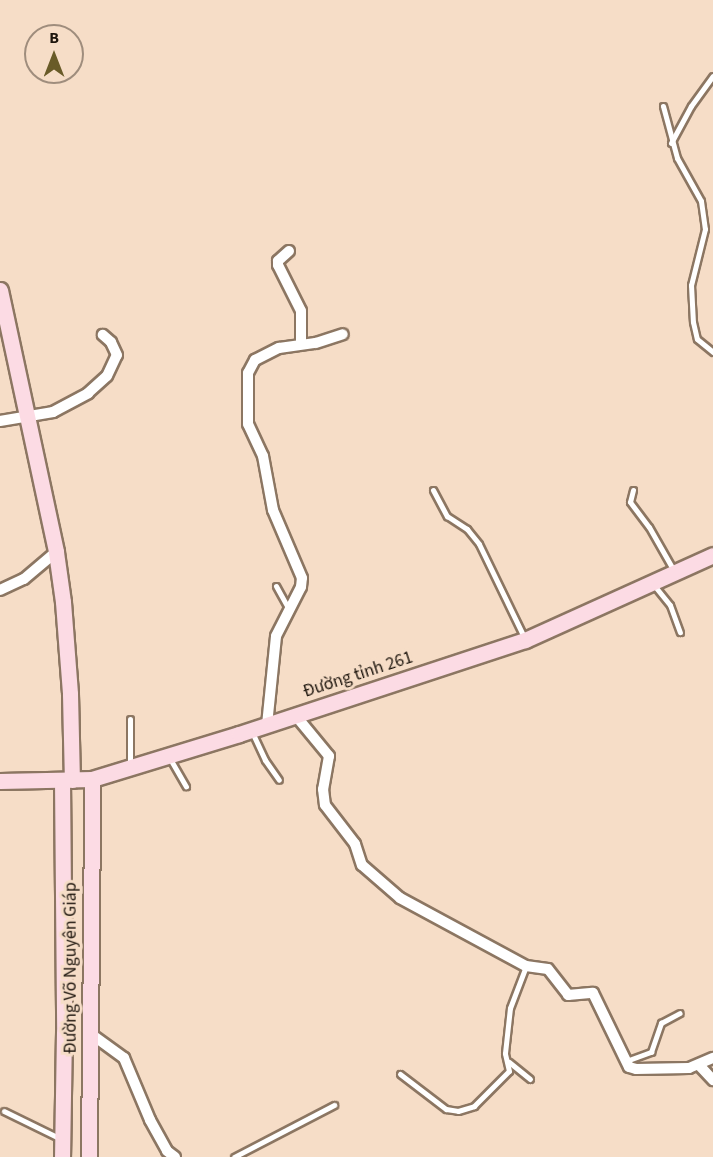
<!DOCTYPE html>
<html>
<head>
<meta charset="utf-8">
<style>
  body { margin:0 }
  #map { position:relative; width:713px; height:1157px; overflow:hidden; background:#f6ddc7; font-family:"Source Sans 3",sans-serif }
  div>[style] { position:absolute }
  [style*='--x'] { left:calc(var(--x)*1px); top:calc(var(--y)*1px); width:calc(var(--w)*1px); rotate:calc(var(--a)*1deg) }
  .roads { filter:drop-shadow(2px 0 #8c7662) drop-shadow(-2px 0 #8c7662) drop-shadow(0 2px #8c7662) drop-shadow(0 -2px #8c7662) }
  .lane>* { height:5px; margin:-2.5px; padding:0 2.5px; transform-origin:2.5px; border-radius:2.5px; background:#fff }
  .street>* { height:10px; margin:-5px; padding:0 5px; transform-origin:5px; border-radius:5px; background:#fff }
  .secondary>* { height:15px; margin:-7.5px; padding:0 7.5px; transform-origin:7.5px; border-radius:7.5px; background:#fcdbe4 }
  span { translate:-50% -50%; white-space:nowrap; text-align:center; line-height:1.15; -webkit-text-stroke:6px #f6ddc7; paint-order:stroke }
  .street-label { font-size:18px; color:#1d150d }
  .north { position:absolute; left:24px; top:24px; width:60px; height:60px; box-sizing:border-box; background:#f6ddc7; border:2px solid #9f8d7d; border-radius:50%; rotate:0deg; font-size:16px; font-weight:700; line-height:24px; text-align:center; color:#1d150d }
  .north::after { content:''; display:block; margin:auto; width:21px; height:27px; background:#695b28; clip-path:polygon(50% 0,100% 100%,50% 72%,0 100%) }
</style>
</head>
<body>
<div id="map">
  <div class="roads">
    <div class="lane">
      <i style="--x:663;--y:106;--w:54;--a:74.9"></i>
      <i style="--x:677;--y:158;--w:49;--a:60.8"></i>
      <i style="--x:701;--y:201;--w:28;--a:82"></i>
      <i style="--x:705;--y:229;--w:58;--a:104"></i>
      <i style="--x:691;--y:285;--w:37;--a:87"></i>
      <i style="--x:693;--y:322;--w:17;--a:77"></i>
      <i style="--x:697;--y:339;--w:21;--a:39"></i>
      <i style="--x:671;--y:143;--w:42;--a:-61.6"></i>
      <i style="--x:691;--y:106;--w:37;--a:-54"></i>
      <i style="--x:433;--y:490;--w:30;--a:62"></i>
      <i style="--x:447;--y:516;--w:24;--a:33"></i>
      <i style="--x:467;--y:529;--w:19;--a:51"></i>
      <i style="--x:479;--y:544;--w:106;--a:64.2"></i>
      <i style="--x:633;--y:490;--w:12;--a:104"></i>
      <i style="--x:630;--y:502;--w:31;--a:53"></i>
      <i style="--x:649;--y:527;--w:51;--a:60.4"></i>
      <i style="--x:653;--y:584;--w:27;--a:51"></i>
      <i style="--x:670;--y:605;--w:29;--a:70"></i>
      <i style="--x:276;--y:586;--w:25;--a:61"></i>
      <i style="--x:130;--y:719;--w:46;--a:90"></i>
      <i style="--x:252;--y:732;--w:31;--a:65"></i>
      <i style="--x:265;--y:760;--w:24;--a:55"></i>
      <i style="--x:169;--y:757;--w:34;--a:60"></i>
      <i style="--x:626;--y:1061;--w:27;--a:-20"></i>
      <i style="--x:651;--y:1052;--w:31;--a:-71"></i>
      <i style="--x:661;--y:1023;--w:21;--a:-28"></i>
      <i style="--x:509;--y:1062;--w:27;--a:39"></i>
      <i style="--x:400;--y:1074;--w:58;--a:37.3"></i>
      <i style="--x:446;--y:1109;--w:12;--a:9"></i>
      <i style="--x:458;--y:1111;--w:17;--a:-17"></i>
      <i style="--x:474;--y:1106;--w:49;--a:-45"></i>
      <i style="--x:509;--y:1071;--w:18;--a:-103"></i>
      <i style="--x:505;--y:1053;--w:45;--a:-83.7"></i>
      <i style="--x:510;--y:1008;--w:45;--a:-69.1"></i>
      <i style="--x:4;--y:1111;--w:61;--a:26.1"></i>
      <i style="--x:234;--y:1157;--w:113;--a:-27.5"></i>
    </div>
    <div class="street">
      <i style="--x:289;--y:251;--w:15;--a:138"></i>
      <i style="--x:278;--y:261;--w:4;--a:90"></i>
      <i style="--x:278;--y:265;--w:51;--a:63.4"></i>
      <i style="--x:301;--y:311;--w:33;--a:90"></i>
      <i style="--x:0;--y:421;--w:54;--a:-9.6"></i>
      <i style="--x:53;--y:412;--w:40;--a:-28"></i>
      <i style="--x:88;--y:393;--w:25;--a:-42"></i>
      <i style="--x:107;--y:376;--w:23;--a:-65"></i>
      <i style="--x:117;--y:355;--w:14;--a:-115"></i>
      <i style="--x:111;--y:342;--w:11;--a:-139"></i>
      <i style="--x:0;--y:590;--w:26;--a:-25"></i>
      <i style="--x:24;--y:579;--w:42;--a:-40.2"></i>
      <i style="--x:296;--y:716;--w:52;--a:50.5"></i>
      <i style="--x:329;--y:756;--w:34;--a:100"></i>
      <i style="--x:323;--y:789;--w:16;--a:83"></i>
      <i style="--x:325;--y:805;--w:49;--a:52.4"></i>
      <i style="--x:355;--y:844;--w:22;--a:72"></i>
      <i style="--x:362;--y:865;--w:50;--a:41"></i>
      <i style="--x:400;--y:898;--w:143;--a:28.4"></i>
      <i style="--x:526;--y:966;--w:22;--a:8"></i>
      <i style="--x:548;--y:969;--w:33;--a:52"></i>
      <i style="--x:568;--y:995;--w:25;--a:-5"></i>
      <i style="--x:593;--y:993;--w:82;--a:64.1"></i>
      <i style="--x:629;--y:1067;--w:7;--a:16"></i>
      <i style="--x:636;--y:1069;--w:53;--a:-1.1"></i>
      <i style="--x:689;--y:1068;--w:26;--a:-23"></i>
      <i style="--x:267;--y:725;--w:89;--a:-84.2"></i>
      <i style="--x:276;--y:636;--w:55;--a:-63"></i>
      <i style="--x:301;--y:587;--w:9;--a:-84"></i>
      <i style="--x:302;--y:578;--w:74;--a:-113.1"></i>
      <i style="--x:273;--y:510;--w:55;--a:-100.5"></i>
      <i style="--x:263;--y:456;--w:35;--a:-115"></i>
      <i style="--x:248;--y:424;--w:51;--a:-90"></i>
      <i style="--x:248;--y:373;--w:15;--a:-62"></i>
      <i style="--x:255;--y:360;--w:27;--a:-27"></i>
      <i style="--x:279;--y:348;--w:37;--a:-8"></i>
      <i style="--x:316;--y:343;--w:28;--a:-18"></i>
      <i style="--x:91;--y:1034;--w:41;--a:36"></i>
      <i style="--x:124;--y:1058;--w:67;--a:67.2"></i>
      <i style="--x:150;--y:1120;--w:35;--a:61"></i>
      <i style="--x:167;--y:1151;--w:10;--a:37"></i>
      <i style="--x:699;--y:1065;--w:21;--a:47"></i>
    </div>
    <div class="secondary">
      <i style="--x:0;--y:290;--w:268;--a:77.9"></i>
      <i style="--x:56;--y:552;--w:50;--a:82"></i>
      <i style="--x:63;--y:602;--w:92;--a:85.6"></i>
      <i style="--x:70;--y:694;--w:86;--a:88.7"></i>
      <i style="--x:62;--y:780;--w:252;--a:89.5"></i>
      <i style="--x:64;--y:1032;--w:125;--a:90.9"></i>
      <i style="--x:0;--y:781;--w:92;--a:-1.2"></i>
      <i style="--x:92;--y:779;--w:154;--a:-17"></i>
      <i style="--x:239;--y:734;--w:301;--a:-18.2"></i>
      <i style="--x:525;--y:640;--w:206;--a:-24.3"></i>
      <i style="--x:89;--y:1157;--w:378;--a:-89.5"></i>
    </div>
  </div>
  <div class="street-label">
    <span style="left:358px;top:675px;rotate:-18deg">Đường tỉnh 261</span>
    <span style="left:71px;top:968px;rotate:-90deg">Đường Võ Nguyên Giáp</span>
  </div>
  <div class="north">B</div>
</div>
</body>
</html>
